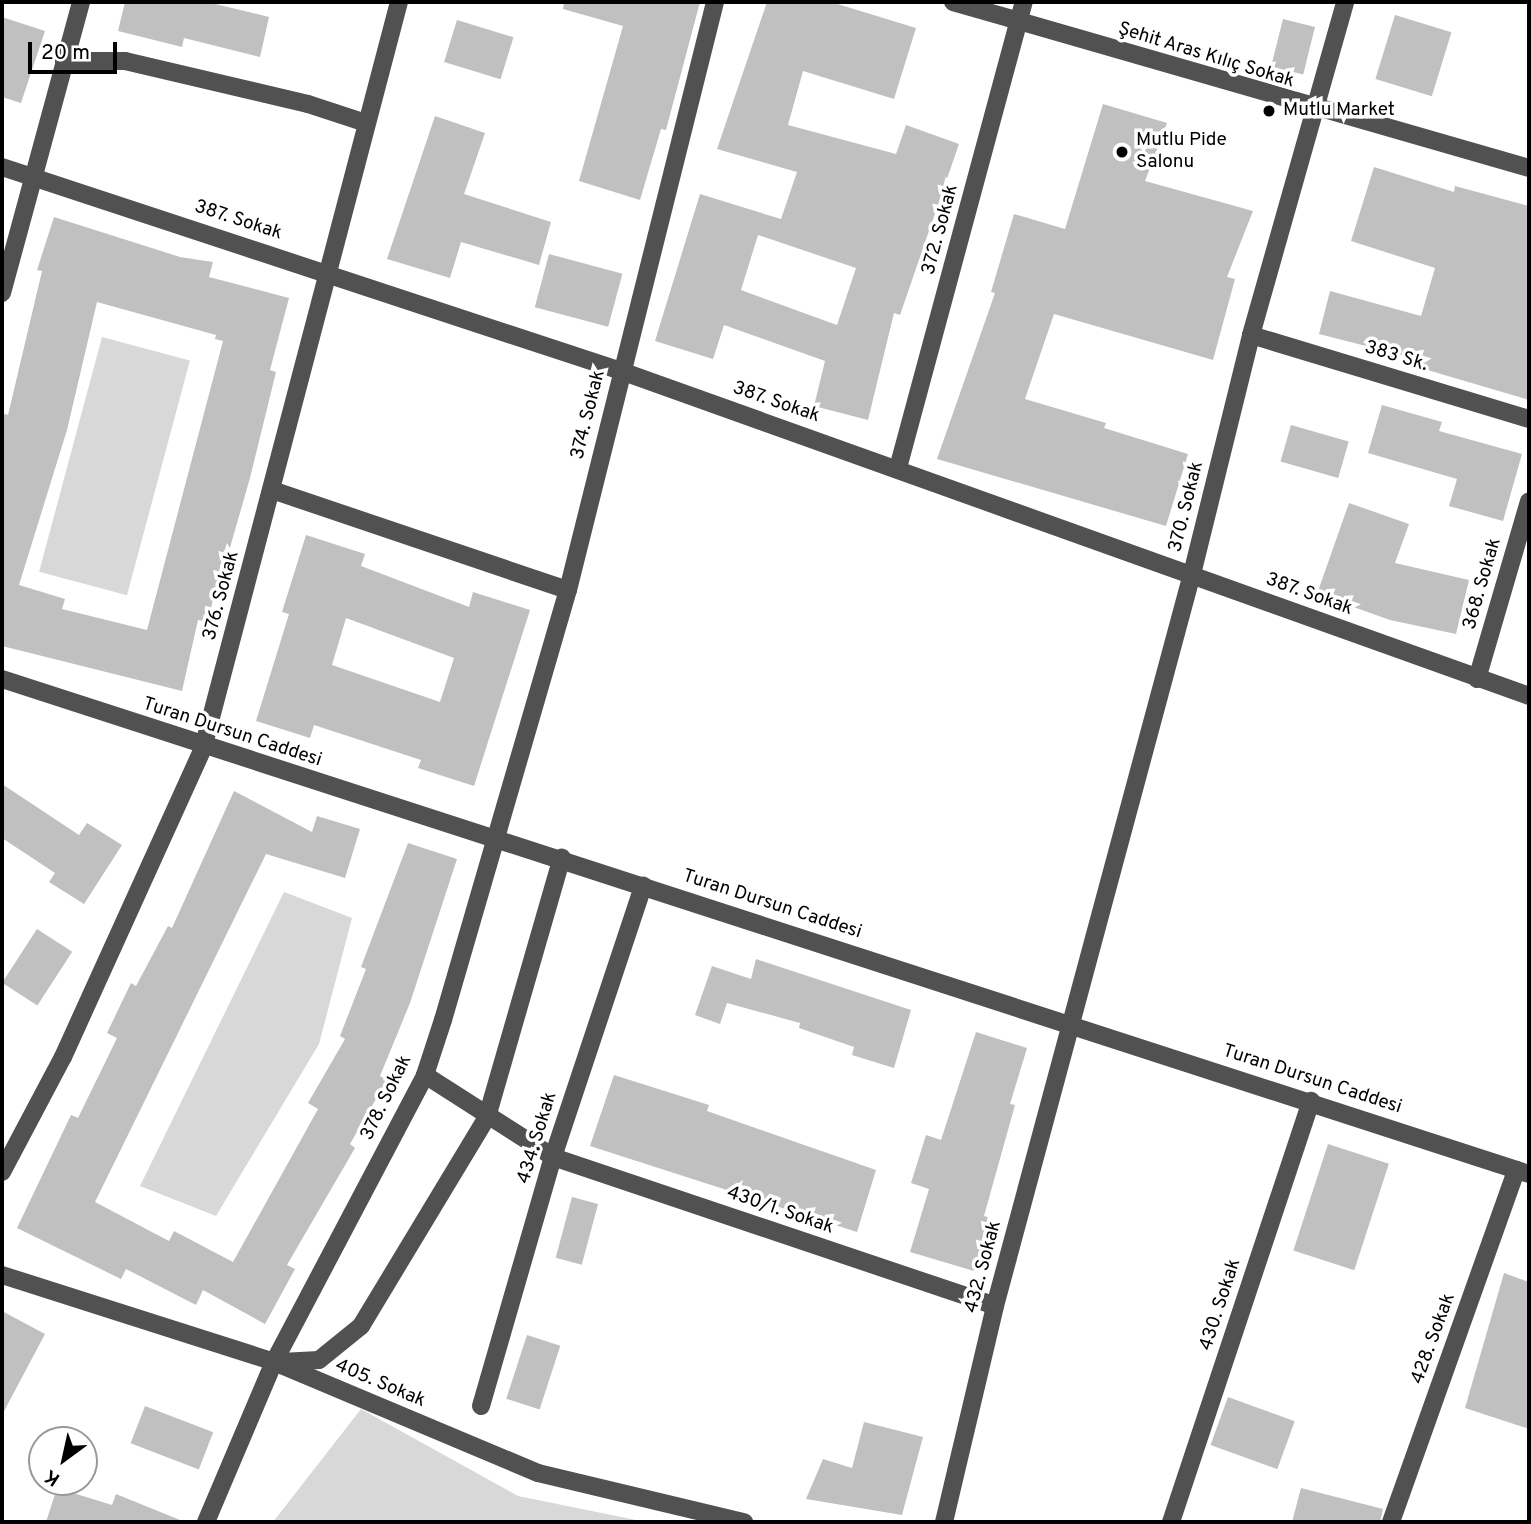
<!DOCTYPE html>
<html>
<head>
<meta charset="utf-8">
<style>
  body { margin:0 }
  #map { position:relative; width:1531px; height:1524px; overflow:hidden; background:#fff; font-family:Overpass,sans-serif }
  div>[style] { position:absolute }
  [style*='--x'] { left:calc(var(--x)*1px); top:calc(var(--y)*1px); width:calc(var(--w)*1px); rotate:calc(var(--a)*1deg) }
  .green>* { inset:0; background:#d8d8d8; transform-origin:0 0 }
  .building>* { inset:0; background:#c0c0c0; transform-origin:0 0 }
  .minor>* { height:18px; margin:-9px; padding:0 9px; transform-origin:9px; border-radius:9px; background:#515151 }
  .dots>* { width:19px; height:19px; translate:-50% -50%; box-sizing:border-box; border:4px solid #fff; border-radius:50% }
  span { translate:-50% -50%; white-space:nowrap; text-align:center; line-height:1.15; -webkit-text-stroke:7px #fff; paint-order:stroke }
  .street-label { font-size:19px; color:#000 }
  .poi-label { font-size:19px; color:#000 }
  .left { translate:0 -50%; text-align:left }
  .frame { position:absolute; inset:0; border:4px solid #000; pointer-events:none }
  .north { position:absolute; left:28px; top:1426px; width:70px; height:70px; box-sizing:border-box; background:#fff; border:2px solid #999; border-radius:50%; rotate:213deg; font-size:19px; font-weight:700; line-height:28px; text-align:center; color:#000 }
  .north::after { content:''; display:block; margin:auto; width:24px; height:32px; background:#000; clip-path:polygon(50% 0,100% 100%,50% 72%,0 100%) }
  .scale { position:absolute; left:28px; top:42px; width:89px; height:32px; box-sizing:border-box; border:4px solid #000; border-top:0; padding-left:9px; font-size:21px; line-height:24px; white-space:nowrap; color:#000; -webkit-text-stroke:5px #fff; paint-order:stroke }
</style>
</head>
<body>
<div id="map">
  <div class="green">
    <i style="left:102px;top:337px;width:91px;height:243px;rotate:15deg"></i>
    <i style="clip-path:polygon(284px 892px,352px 918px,319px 1044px,216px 1216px,140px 1186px)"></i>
    <i style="clip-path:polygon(361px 1409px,518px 1496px,646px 1522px,273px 1522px)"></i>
  </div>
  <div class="building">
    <i style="clip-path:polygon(125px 2px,207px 2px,269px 17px,260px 57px,184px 38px,182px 47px,118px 31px)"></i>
    <i style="clip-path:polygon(564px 2px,700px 2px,666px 130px,661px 129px,640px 200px,579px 181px,623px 26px,563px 9px)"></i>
    <i style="clip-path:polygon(evenodd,767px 2px,831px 2px,916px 28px,894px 99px,803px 71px,788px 125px,896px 154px,906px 125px,959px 144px,900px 315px,894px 313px,868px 420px,814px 406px,825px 361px,724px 325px,713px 359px,655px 341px,700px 194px,781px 219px,797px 172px,717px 149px,767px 2px,758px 235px,856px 268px,837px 325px,741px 290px,758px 235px)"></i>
    <i style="left:1395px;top:15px;width:59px;height:67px;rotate:17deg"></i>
    <i style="clip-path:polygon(2px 17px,45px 31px,21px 103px,2px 97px)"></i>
    <i style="left:1283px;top:19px;width:33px;height:49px;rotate:14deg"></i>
    <i style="left:457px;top:20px;width:59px;height:44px;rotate:17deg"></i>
    <i style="clip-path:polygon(1103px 104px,1167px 123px,1145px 181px,1253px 211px,1227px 277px,1235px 279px,1213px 360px,1054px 314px,1025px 399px,1106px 423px,1104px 428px,1188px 454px,1166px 526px,937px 459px,995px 293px,991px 292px,1014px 214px,1065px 229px)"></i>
    <i style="clip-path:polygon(435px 116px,485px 133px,464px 194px,551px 222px,539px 265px,461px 242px,450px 278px,387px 259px)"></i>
    <i style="clip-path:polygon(1374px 167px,1454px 192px,1455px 186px,1529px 206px,1529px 400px,1407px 364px,1409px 357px,1319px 334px,1330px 291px,1421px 316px,1435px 268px,1351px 241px)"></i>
    <i style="clip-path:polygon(evenodd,54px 217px,180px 257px,213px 262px,209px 277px,289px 298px,270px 370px,276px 372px,250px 478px,229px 551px,224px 550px,208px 622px,198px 620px,182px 691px,2px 646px,2px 413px,8px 415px,42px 271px,37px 270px,54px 217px,97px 302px,216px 335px,215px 339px,223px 341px,147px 630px,62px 609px,65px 599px,19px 585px,67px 430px,97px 302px)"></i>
    <i style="left:549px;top:254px;width:76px;height:55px;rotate:15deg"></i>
    <i style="clip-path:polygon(1382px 405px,1442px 422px,1439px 431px,1522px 454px,1503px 521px,1449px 506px,1457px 479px,1368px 453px)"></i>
    <i style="left:1291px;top:425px;width:60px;height:38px;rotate:16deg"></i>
    <i style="clip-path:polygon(1349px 503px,1409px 524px,1395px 563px,1469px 580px,1456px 634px,1390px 620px,1317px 594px)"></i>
    <i style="clip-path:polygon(evenodd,306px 535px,365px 554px,361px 566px,469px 607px,473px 592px,530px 610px,474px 786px,418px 768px,421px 760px,314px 725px,310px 738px,256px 721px,289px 614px,282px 612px,306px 535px,346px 618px,454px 658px,440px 702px,332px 665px,346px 618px)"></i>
    <i style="clip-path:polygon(2px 784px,79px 835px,87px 823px,122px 845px,84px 904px,49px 882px,55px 873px,2px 838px)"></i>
    <i style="clip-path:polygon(234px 791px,312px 832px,317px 816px,360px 829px,345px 878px,266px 854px,95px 1202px,169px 1241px,174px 1231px,233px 1262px,318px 1109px,308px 1103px,345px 1039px,340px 1036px,366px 969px,361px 967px,408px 843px,457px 859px,410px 1003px,380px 1076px,387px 1080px,350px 1144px,355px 1148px,287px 1265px,295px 1269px,265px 1324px,203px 1290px,196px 1305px,126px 1269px,121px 1279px,17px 1228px,71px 1115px,78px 1118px,117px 1038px,107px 1033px,131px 983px,136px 986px,168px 926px,172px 928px)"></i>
    <i style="left:37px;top:929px;width:42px;height:64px;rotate:33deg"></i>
    <i style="clip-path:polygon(756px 959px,911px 1010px,894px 1068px,852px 1055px,854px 1047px,799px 1028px,800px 1023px,727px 1003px,720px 1024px,695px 1015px,712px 966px,751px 979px)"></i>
    <i style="clip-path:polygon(976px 1032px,1027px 1048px,1010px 1104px,1015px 1105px,984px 1216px,991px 1218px,974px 1271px,910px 1252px,929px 1189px,911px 1183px,926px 1135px,941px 1140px)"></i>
    <i style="clip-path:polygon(614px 1075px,709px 1105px,707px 1111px,876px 1170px,857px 1232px,590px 1146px)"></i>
    <i style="left:1328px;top:1144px;width:64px;height:112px;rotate:18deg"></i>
    <i style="left:572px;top:1197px;width:27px;height:63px;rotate:15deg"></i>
    <i style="clip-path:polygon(1504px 1273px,1529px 1282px,1529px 1429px,1465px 1408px)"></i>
    <i style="clip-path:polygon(2px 1311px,45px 1334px,2px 1415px)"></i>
    <i style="left:527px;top:1335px;width:35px;height:67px;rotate:18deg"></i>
    <i style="left:1228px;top:1397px;width:71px;height:51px;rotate:20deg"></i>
    <i style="left:145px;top:1406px;width:73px;height:40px;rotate:21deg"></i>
    <i style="clip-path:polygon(864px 1422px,923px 1437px,902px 1515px,806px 1499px,823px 1459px,852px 1468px)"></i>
    <i style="clip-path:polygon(57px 1488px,112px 1505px,116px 1494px,185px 1522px,46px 1522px)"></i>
    <i style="clip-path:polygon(1301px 1488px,1383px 1509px,1380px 1522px,1292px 1522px)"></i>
  </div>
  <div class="minor">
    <i style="--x:953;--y:2;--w:599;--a:16.08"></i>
    <i style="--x:64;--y:61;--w:61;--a:0"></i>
    <i style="--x:125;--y:61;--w:188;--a:13.2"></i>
    <i style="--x:308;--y:104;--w:61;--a:18.1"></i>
    <i style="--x:2;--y:167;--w:652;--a:18.24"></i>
    <i style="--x:621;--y:371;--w:964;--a:19.69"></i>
    <i style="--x:2;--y:293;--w:302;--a:-74.8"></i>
    <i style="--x:1251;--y:335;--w:290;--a:16.8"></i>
    <i style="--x:898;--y:468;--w:483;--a:-74.9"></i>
    <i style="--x:272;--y:490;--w:312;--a:18.7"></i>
    <i style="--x:2;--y:679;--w:1605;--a:17.96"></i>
    <i style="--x:1477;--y:679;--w:185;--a:-73.7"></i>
    <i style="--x:425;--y:1075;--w:152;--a:32.6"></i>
    <i style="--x:553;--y:1157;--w:466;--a:18.6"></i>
    <i style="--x:2;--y:1172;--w:130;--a:-62.1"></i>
    <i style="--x:63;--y:1057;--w:339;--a:-65.6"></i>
    <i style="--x:203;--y:748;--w:771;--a:-75.28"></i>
    <i style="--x:2;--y:1275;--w:286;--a:17.7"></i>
    <i style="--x:274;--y:1362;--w:286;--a:22.8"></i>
    <i style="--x:538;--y:1473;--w:212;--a:13.4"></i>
    <i style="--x:281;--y:1362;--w:38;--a:-3"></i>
    <i style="--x:319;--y:1360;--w:54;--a:-39"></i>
    <i style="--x:361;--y:1326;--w:244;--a:-58.9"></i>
    <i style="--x:487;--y:1117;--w:270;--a:-73.9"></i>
    <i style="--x:481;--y:1406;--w:259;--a:-73.9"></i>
    <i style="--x:553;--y:1157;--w:286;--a:-71.6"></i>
    <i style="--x:206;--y:1522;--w:174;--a:-67"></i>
    <i style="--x:274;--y:1362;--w:324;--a:-62.2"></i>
    <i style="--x:425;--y:1075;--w:58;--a:-71.9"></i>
    <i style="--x:443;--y:1020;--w:448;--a:-73.8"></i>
    <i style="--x:568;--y:590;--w:606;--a:-75.96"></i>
    <i style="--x:944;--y:1522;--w:222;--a:-76.7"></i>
    <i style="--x:995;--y:1306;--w:758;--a:-74.94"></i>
    <i style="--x:1192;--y:574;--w:246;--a:-76.1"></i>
    <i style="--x:1251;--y:335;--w:346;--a:-74.2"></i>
    <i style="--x:1171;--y:1522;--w:444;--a:-71.6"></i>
    <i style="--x:1391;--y:1522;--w:374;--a:-70.4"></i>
  </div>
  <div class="dots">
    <i style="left:1269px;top:111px;background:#000"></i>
    <i style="left:1122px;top:152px;background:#000"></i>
  </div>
  <div class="street-label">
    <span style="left:1206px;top:56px;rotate:17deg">Şehit Aras Kılıç Sokak</span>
    <span style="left:238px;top:221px;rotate:18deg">387. Sokak</span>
    <span style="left:941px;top:230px;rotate:-75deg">372. Sokak</span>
    <span style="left:1396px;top:357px;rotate:17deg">383 Sk.</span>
    <span style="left:776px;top:403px;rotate:19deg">387. Sokak</span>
    <span style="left:589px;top:415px;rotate:-76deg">374. Sokak</span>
    <span style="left:1187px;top:507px;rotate:-76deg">370. Sokak</span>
    <span style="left:1483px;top:584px;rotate:-74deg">368. Sokak</span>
    <span style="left:1309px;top:595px;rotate:20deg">387. Sokak</span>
    <span style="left:222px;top:596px;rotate:-75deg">376. Sokak</span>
    <span style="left:232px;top:733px;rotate:18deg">Turan Dursun Caddesi</span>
    <span style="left:772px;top:905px;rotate:18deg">Turan Dursun Caddesi</span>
    <span style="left:1312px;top:1080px;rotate:18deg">Turan Dursun Caddesi</span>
    <span style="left:387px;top:1098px;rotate:-64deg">378. Sokak</span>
    <span style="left:538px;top:1138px;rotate:-73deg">434. Sokak</span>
    <span style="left:780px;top:1211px;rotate:19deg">430/1. Sokak</span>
    <span style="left:984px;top:1267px;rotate:-75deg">432. Sokak</span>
    <span style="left:1221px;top:1305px;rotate:-72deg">430. Sokak</span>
    <span style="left:1434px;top:1339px;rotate:-70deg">428. Sokak</span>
    <span style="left:380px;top:1384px;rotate:23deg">405. Sokak</span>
  </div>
  <div class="poi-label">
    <span class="left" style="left:1283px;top:111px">Mutlu Market</span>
    <span class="left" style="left:1136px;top:152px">Mutlu Pide<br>Salonu</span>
  </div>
  <div class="frame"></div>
  <div class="north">K</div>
  <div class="scale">20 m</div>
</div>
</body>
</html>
